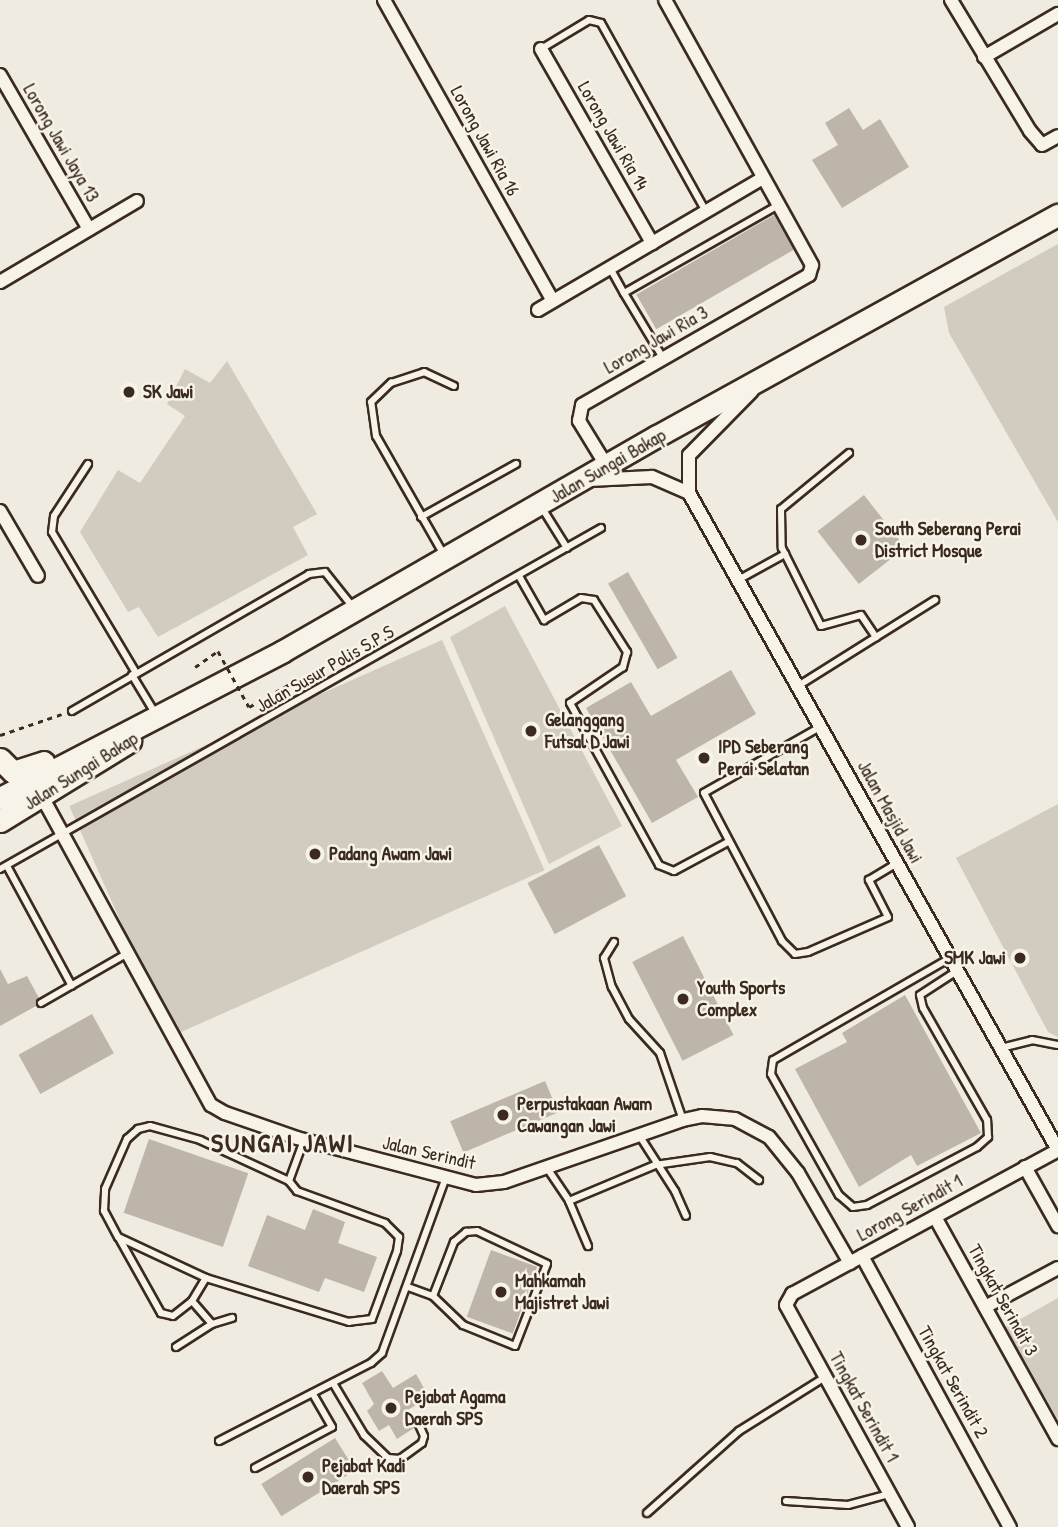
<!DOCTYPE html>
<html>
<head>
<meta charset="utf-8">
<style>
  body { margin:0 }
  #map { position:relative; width:1058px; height:1527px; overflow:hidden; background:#efebe0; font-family:"Patrick Hand",sans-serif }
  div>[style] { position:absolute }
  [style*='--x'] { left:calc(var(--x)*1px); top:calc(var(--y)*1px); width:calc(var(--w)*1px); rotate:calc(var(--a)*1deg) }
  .green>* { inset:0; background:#d1cbc0; transform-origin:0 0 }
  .building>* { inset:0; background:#bdb5aa; transform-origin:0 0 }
  .path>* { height:2.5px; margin-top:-1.25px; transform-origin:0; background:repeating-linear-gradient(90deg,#3b2a1e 0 5px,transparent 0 10px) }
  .roads { filter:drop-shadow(2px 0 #3b2a1e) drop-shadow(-2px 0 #3b2a1e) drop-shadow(0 2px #3b2a1e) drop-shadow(0 -2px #3b2a1e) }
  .lane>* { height:6px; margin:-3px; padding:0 3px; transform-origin:3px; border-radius:3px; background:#f7f3e8 }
  .street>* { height:12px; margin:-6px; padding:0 6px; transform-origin:6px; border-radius:6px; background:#f7f3e8 }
  .highway>* { height:21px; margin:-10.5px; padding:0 10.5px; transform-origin:10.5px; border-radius:10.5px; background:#f7f3e8 }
  .path-bridge>* { height:2.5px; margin-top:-1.25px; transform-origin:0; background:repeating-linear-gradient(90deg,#3b2a1e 0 5px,transparent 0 10px) }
  .dots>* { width:19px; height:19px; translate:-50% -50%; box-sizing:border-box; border:4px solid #f7f3e8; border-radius:50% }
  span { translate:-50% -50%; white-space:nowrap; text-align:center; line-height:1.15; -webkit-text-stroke:5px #f7f3e8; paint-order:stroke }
  .street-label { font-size:19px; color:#3b2a1e }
  .poi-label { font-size:19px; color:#3b2a1e; font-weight:700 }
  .left { translate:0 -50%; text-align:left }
  .right { translate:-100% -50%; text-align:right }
  .district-label { font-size:26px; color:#3b2a1e; font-weight:700; letter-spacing:2px }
</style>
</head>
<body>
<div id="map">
  <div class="green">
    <i style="clip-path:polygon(1058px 244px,1058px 522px,949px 333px,944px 307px)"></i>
    <i style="clip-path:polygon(227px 361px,317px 514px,293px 527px,308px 555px,158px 637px,139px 607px,128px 612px,80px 532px,118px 470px,140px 483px,185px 416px,167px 404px,185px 369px,210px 383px)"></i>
    <i style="clip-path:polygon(505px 606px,622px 826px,549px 864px,450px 637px)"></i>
    <i style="left:442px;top:640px;width:252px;height:408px;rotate:66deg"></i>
    <i style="clip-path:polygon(1058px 804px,1058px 1037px,1048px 1032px,956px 858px)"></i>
    <i style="clip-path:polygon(1058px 1298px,1058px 1420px,1006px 1327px)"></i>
  </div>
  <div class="building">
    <i style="clip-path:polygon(849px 108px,863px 130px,880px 119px,909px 167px,842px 208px,812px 160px,838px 145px,825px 123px)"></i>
    <i style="left:774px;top:215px;width:40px;height:159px;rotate:60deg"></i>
    <i style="left:864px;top:495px;width:67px;height:59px;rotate:52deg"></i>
    <i style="left:628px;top:572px;width:99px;height:23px;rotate:60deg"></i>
    <i style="clip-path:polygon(731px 670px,756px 714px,676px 760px,698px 797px,652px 823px,586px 708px,631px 682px,651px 716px)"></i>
    <i style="left:599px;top:845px;width:58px;height:81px;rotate:62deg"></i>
    <i style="left:683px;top:936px;width:111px;height:57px;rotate:63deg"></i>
    <i style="clip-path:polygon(0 969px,8px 984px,27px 976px,39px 998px,36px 1006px,0 1026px)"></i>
    <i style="clip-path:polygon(905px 995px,981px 1133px,917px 1166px,911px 1155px,859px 1187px,795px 1069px,847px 1042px,842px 1033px)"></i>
    <i style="left:92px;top:1014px;width:45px;height:84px;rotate:61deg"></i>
    <i style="left:545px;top:1081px;width:34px;height:103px;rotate:67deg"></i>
    <i style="left:149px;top:1139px;width:105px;height:78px;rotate:19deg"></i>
    <i style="clip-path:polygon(313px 1209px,345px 1222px,338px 1243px,377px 1257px,364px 1292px,325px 1278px,319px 1292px,248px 1266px,267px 1215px,305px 1230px)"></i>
    <i style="left:491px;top:1250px;width:49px;height:71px;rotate:20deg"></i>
    <i style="clip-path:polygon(382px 1371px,393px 1388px,416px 1374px,429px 1397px,406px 1411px,414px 1428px,397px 1439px,389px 1425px,379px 1431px,367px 1411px,374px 1404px,362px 1383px)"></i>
    <i style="left:335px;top:1438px;width:38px;height:87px;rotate:58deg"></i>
  </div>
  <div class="path">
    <i style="--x:195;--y:667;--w:28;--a:-35"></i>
    <i style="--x:249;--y:707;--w:45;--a:-29.4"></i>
    <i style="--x:0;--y:735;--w:65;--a:-18.7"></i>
  </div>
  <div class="roads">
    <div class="lane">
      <i style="--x:541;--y:49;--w:56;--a:-31.1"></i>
      <i style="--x:589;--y:20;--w:12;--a:14"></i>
      <i style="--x:601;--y:23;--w:216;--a:60.9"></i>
      <i style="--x:610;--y:268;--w:29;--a:61"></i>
      <i style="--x:663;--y:358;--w:76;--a:-121"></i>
      <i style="--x:624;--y:293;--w:177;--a:-29.7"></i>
      <i style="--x:849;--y:453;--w:88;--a:140.5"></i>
      <i style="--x:781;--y:509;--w:39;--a:89"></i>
      <i style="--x:782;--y:548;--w:87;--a:63.4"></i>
      <i style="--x:821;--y:626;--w:41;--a:-15.4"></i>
      <i style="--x:861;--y:615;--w:27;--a:56"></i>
      <i style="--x:88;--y:464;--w:62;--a:123.2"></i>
      <i style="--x:54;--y:516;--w:16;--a:97"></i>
      <i style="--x:52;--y:532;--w:164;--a:59.2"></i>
      <i style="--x:542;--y:508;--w:47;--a:58"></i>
      <i style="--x:421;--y:517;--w:109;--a:-29.2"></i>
      <i style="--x:444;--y:555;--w:137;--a:-119.7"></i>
      <i style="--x:376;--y:436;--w:34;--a:-98"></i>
      <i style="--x:371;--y:402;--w:28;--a:-44"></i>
      <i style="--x:391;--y:383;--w:35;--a:-18"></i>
      <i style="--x:424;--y:372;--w:33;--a:25"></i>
      <i style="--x:519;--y:576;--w:51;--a:60.4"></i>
      <i style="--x:544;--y:620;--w:43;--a:-30.7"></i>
      <i style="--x:581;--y:598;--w:13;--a:9"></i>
      <i style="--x:594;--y:600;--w:62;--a:57.6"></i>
      <i style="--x:627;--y:652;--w:16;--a:105"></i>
      <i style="--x:623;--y:667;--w:64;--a:145.8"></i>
      <i style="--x:570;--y:703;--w:185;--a:61.2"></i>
      <i style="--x:659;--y:865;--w:16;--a:22"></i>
      <i style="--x:674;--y:871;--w:61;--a:-28.2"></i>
      <i style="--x:738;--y:580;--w:54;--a:-29"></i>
      <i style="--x:132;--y:675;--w:44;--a:58.8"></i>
      <i style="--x:798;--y:686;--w:162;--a:-32.1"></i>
      <i style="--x:72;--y:711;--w:274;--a:-30"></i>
      <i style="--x:309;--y:574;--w:16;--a:-7"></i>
      <i style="--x:325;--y:572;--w:43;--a:51.5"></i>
      <i style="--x:820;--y:727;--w:133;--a:150.4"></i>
      <i style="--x:704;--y:793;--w:167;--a:62.2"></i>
      <i style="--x:782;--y:941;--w:18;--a:45"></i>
      <i style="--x:795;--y:954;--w:13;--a:-9"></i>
      <i style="--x:808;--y:952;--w:87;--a:-23.6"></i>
      <i style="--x:888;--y:917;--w:42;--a:-117.2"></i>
      <i style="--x:869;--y:880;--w:33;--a:-31"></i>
      <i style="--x:7;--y:866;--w:136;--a:61.6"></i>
      <i style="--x:0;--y:869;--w:691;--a:-29.57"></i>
      <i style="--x:614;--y:942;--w:19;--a:122"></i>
      <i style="--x:604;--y:958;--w:30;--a:75"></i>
      <i style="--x:612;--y:987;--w:36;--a:62"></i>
      <i style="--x:629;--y:1019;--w:46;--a:47.6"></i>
      <i style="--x:660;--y:1053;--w:71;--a:71.1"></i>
      <i style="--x:950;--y:958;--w:204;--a:150"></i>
      <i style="--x:773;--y:1060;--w:14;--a:98"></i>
      <i style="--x:771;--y:1074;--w:139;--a:60.7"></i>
      <i style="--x:839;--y:1195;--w:18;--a:41"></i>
      <i style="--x:853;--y:1207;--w:14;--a:-8"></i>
      <i style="--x:867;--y:1205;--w:124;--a:-27.8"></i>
      <i style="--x:977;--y:1147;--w:15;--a:-42"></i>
      <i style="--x:988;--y:1137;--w:17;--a:-93"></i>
      <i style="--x:987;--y:1120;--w:129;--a:-119.7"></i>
      <i style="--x:923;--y:1008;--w:13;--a:-103"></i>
      <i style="--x:920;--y:995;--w:44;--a:-33"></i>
      <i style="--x:41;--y:1003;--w:100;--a:-29.9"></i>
      <i style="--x:1001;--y:1048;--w:32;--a:-14"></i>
      <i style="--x:1032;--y:1040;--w:26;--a:11"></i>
      <i style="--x:150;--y:1126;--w:52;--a:15.6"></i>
      <i style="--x:200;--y:1140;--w:98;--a:24.7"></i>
      <i style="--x:289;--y:1181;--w:13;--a:51"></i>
      <i style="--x:297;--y:1191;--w:94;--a:20"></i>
      <i style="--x:385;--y:1223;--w:20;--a:45"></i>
      <i style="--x:399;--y:1237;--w:14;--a:98"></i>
      <i style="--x:397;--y:1251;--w:72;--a:110.2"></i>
      <i style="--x:372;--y:1319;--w:23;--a:173"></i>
      <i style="--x:349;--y:1322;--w:150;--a:-162.9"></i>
      <i style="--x:206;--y:1278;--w:97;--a:-155"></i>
      <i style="--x:118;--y:1237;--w:30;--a:-118"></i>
      <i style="--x:104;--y:1211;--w:22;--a:-87"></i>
      <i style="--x:105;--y:1189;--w:55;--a:-66.3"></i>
      <i style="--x:127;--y:1139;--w:15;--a:-42"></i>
      <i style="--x:138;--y:1129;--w:12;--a:-14"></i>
      <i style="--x:639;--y:1135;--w:67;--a:57.3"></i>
      <i style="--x:675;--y:1191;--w:27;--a:66"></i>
      <i style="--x:547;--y:1168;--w:40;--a:56"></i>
      <i style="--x:569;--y:1201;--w:49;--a:67.1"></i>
      <i style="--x:289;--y:1181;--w:44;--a:-69.9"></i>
      <i style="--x:569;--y:1201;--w:93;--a:-22.7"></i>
      <i style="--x:655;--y:1165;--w:56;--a:-8.3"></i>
      <i style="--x:710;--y:1157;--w:28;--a:13"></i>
      <i style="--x:737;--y:1163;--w:28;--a:38"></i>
      <i style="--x:119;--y:1238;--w:86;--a:60.8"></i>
      <i style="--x:161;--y:1313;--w:12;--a:14"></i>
      <i style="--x:173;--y:1316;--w:24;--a:-38"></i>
      <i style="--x:192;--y:1301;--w:27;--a:-59"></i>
      <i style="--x:408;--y:1287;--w:27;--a:20"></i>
      <i style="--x:433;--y:1296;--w:58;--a:-68.7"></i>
      <i style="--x:454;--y:1242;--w:16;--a:-40"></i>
      <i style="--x:466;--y:1232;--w:11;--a:-5"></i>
      <i style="--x:477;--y:1231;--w:77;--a:25.2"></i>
      <i style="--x:547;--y:1264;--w:88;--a:111.3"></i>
      <i style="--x:515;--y:1346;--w:56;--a:-158"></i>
      <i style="--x:463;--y:1325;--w:42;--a:-136"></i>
      <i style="--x:192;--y:1301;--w:30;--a:49"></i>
      <i style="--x:176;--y:1347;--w:43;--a:-32.6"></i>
      <i style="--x:212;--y:1324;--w:21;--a:-17"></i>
      <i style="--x:333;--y:1383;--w:61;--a:59.2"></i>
      <i style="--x:364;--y:1435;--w:33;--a:44"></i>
      <i style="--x:388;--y:1458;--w:12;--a:5"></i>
      <i style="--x:400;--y:1459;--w:27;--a:-36"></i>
      <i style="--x:422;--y:1443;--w:7;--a:-74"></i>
      <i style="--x:424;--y:1436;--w:17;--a:-114"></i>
      <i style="--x:219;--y:1441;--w:171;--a:-27.2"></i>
      <i style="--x:371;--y:1363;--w:15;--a:-42"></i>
      <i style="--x:382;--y:1353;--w:184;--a:-70"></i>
      <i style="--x:255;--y:1468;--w:87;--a:-28"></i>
      <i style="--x:332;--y:1427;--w:39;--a:-120"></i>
      <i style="--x:786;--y:1501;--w:62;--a:3.7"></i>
      <i style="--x:848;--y:1505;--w:42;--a:-15"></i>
      <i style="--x:647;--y:1513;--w:123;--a:-41.7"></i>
      <i style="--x:739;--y:1431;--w:102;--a:-32.1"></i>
    </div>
    <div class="street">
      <i style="--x:384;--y:0;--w:345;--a:60.7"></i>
      <i style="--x:951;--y:0;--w:153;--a:58.9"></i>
      <i style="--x:1030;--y:131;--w:18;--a:49"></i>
      <i style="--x:1042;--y:145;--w:18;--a:-29"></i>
      <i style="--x:541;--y:49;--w:224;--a:60.2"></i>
      <i style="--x:984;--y:57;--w:86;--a:-30.2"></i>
      <i style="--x:0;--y:75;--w:178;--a:60"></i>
      <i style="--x:0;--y:282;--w:159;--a:-30.6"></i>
      <i style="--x:538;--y:310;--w:261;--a:-30.4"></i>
      <i style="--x:752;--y:391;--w:90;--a:134.5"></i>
      <i style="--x:689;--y:455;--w:38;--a:90"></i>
      <i style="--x:689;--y:493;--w:754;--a:60.68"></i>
      <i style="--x:606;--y:465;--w:52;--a:-121.5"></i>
      <i style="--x:579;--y:421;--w:16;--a:-79"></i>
      <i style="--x:582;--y:405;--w:262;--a:-29.8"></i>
      <i style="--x:809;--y:275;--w:10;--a:-73"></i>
      <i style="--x:812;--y:265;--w:303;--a:-119"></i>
      <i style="--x:589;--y:480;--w:63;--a:-2.7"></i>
      <i style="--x:652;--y:477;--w:40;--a:23.4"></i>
      <i style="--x:0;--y:511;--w:75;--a:59.7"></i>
      <i style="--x:40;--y:793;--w:356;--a:61.3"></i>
      <i style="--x:211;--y:1105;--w:16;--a:30"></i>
      <i style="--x:225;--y:1113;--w:76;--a:19.1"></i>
      <i style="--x:297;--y:1138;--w:185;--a:14.7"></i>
      <i style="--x:476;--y:1185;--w:28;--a:-6"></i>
      <i style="--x:504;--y:1182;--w:189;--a:-19.1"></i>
      <i style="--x:683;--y:1120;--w:19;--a:-12"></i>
      <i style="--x:702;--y:1116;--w:33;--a:5"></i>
      <i style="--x:735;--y:1119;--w:38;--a:28"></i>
      <i style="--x:769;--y:1137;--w:46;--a:51.1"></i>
      <i style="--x:798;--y:1173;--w:104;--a:60"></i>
      <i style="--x:1025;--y:1167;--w:68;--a:60.8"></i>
      <i style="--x:935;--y:1217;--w:254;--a:61"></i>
      <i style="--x:862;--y:1256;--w:309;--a:61.4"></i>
      <i style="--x:985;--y:1307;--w:83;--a:-28.1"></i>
      <i style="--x:908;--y:1527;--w:253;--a:-118.8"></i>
      <i style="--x:786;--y:1305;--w:13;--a:-61"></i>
      <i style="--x:792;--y:1294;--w:302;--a:-28.4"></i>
    </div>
    <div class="highway">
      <i style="--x:0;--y:759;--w:18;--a:45"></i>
      <i style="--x:13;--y:772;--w:32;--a:-18"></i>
      <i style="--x:0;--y:798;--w:319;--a:-27.4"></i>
      <i style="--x:283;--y:651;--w:431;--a:-29.9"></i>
      <i style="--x:657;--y:436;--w:458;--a:-28.9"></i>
      <i style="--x:0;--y:821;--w:153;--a:-31.6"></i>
    </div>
  </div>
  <div class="path-bridge">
    <i style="--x:218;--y:651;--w:64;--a:61"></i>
  </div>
  <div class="dots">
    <i style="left:129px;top:392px;background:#3b2a1e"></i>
    <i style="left:861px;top:540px;background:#3b2a1e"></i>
    <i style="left:531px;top:731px;background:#3b2a1e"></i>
    <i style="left:704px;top:758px;background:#3b2a1e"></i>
    <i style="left:315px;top:854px;background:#3b2a1e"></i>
    <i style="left:1020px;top:958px;background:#3b2a1e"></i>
    <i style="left:683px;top:999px;background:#3b2a1e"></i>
    <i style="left:503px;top:1115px;background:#3b2a1e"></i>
    <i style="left:501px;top:1292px;background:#3b2a1e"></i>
    <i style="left:391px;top:1408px;background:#3b2a1e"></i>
    <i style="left:308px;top:1477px;background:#3b2a1e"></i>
  </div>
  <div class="street-label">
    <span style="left:613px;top:136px;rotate:60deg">Lorong Jawi Ria 14</span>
    <span style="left:485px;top:141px;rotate:61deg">Lorong Jawi Ria 16</span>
    <span style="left:61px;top:143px;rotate:60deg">Lorong Jawi Jaya 13</span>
    <span style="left:656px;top:340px;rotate:-30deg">Lorong Jawi Ria 3</span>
    <span style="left:608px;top:466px;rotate:-30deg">Jalan Sungai Bakap</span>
    <span style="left:325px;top:669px;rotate:-30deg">Jalan Susur Polis S.P.S</span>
    <span style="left:81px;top:771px;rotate:-32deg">Jalan Sungai Bakap</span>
    <span style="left:890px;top:812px;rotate:61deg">Jalan Masjid Jawi</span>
    <span style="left:429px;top:1153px;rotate:13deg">Jalan Serindit</span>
    <span style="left:910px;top:1208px;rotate:-29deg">Lorong Serindit 1</span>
    <span style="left:1003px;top:1300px;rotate:61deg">Tingkat Serindit 3</span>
    <span style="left:953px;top:1382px;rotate:61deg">Tingkat Serindit 2</span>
    <span style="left:864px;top:1407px;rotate:61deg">Tingkat Serindit 1</span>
  </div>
  <div class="poi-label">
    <span class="left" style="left:143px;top:392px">SK Jawi</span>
    <span class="left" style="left:875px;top:540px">South Seberang Perai<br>District Mosque</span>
    <span class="left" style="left:545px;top:731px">Gelanggang<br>Futsal D'Jawi</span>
    <span class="left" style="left:718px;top:758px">IPD Seberang<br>Perai Selatan</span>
    <span class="left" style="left:329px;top:854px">Padang Awam Jawi</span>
    <span class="right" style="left:1006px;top:958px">SMK Jawi</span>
    <span class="left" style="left:697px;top:999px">Youth Sports<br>Complex</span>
    <span class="left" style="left:517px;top:1115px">Perpustakaan Awam<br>Cawangan Jawi</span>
    <span class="left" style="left:515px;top:1292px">Mahkamah<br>Majistret Jawi</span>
    <span class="left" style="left:405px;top:1408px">Pejabat Agama<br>Daerah SPS</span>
    <span class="left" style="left:322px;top:1477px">Pejabat Kadi<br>Daerah SPS</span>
  </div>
  <div class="district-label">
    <span style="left:283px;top:1143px">SUNGAI JAWI</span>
  </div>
</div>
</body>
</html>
